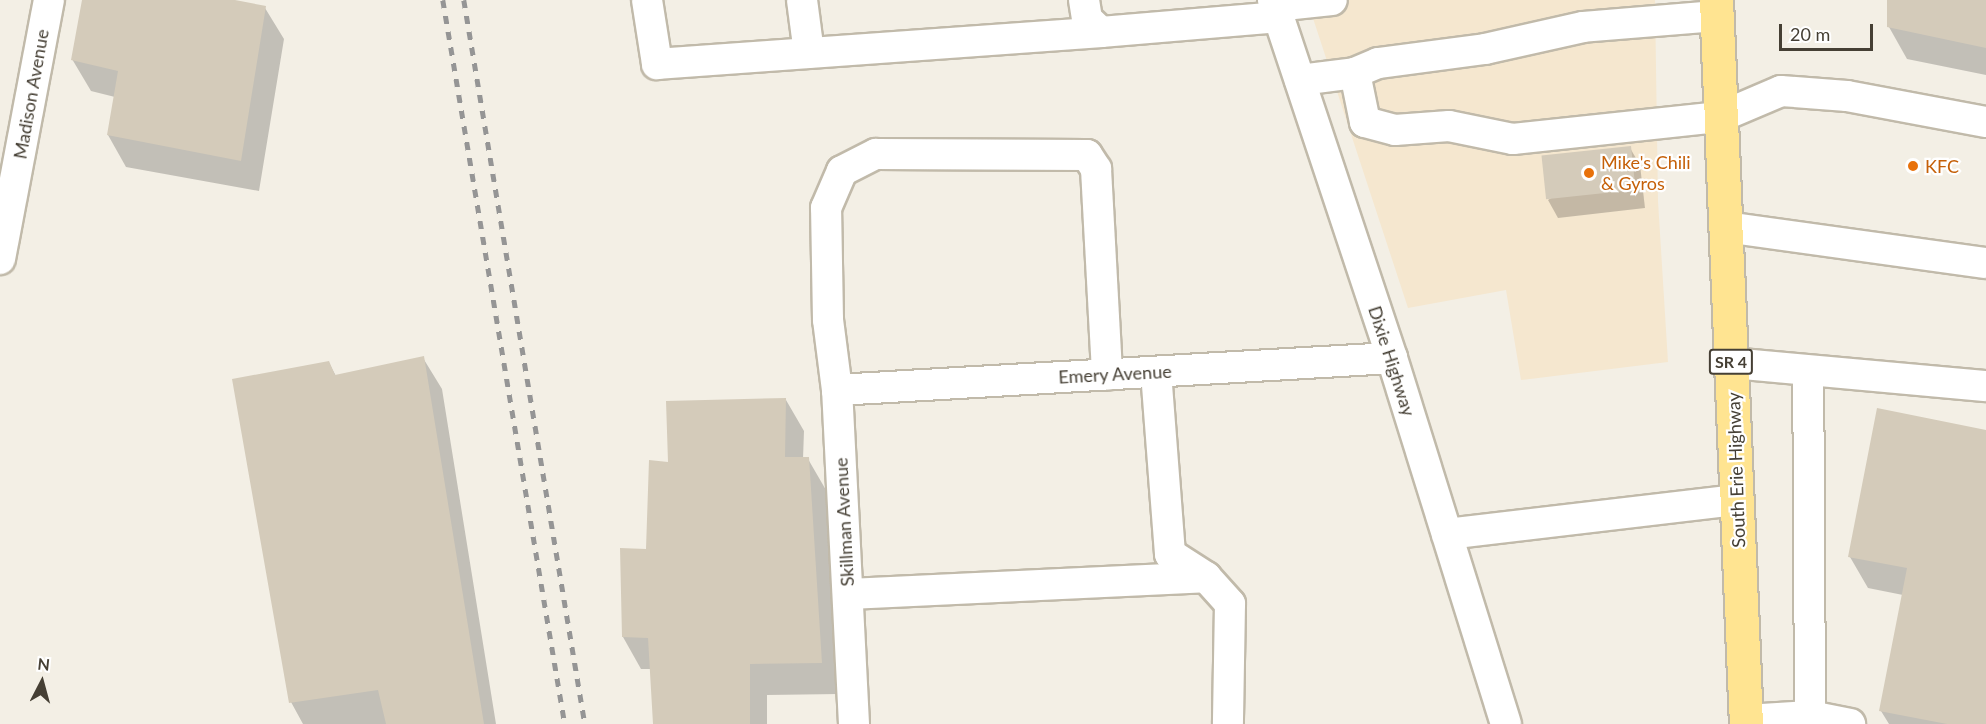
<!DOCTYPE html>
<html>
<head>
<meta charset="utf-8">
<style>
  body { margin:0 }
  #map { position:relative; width:1986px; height:724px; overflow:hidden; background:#f3efe5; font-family:Lato,sans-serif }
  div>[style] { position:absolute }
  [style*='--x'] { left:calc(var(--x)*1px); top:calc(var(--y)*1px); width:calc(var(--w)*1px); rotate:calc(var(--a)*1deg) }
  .commercial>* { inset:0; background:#f5e7cf }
  .shadow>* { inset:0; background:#0003 }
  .building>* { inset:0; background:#d4cbba; transform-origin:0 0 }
  .roads { filter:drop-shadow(2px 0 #c1baaa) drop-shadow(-2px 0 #c1baaa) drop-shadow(0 2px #c1baaa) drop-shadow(0 -2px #c1baaa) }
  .minor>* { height:30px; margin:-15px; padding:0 15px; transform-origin:15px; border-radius:15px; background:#fff }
  .major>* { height:33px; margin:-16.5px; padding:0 16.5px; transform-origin:16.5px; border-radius:16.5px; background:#ffe491 }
  .rail>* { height:4.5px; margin-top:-2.25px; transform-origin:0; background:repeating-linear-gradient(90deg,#959595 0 8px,transparent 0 16px) }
  .dots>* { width:16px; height:16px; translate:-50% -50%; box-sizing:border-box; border:3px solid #fff; border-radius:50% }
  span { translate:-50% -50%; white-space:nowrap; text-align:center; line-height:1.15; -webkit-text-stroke:4.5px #fff; paint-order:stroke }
  .shield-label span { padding:2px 4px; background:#fff; border:2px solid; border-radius:4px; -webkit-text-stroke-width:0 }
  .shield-label { font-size:16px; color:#453f34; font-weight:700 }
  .street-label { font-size:18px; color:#453f34 }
  .food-label { font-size:18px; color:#c56008 }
  .left { translate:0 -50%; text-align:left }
  .north { position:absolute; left:12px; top:652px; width:60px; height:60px; -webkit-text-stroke:4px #fff; paint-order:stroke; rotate:6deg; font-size:16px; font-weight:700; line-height:24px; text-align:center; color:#453f34 }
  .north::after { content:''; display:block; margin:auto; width:21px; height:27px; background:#453f34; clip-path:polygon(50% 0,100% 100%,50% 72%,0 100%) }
  .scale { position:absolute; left:1779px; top:24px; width:94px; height:27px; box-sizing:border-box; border:3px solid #453f34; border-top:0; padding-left:8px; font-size:18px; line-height:21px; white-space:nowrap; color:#453f34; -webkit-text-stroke:4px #fff; paint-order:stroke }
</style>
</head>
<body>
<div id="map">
  <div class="commercial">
    <i style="clip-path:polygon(1307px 0,1655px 0,1658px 201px,1668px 362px,1521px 380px,1506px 290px,1408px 308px)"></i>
  </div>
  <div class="shadow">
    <i style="clip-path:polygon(83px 0,227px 0,265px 8px,284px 39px,259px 191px,126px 167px,108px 135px,115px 97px,91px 91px,72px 59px)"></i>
    <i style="clip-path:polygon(1888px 0,1986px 0,1986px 75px,1907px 59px,1889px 27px)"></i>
    <i style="clip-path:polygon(1630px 148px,1640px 165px,1645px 208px,1558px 218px,1548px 200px)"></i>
    <i style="clip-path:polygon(423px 358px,442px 389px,496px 724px,303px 724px,291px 702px,329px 363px,336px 376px)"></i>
    <i style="clip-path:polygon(786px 400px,804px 431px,803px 459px,808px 459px,826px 490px,839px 694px,767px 695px,767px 724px,654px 724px,651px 669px,641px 669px,623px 637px,647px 550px)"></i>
    <i style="clip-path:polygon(1986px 431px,1986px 724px,1889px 724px,1881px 711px,1903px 595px,1868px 588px,1850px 557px)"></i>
  </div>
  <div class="building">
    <i style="clip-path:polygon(82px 0,235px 0,266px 6px,241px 161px,107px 135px,118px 71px,71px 60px)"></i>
    <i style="clip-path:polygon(1887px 0,1986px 0,1986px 48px,1887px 27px)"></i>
    <i style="left:1631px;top:146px;width:44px;height:90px;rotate:84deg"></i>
    <i style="clip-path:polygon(424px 356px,484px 724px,386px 724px,378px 690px,289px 703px,232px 379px,329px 361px,335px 375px)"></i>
    <i style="clip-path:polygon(786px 398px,785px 457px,809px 457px,822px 663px,750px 664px,750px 724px,653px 724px,648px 638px,622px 637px,620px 548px,646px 549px,649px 460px,668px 462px,666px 401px)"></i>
    <i style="clip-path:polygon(1877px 408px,1986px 430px,1986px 724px,1947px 724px,1879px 711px,1907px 568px,1848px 557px)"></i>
  </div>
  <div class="roads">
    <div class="minor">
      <i style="--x:647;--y:0;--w:65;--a:81.1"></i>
      <i style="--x:657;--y:64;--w:445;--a:-4.1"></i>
      <i style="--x:802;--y:0;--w:53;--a:82.5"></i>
      <i style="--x:1084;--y:0;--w:19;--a:81"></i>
      <i style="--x:1087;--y:19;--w:19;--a:43"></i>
      <i style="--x:1101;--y:32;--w:179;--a:-4.8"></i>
      <i style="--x:1273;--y:0;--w:377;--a:71.6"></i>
      <i style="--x:1392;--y:358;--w:383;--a:72.7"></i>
      <i style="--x:1275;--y:6;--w:57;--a:-6"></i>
      <i style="--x:1716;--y:16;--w:133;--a:175.3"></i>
      <i style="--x:1583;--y:27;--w:100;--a:167.3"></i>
      <i style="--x:1485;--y:49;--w:108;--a:172.5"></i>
      <i style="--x:1378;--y:63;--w:25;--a:157"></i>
      <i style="--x:1355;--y:73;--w:50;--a:78.5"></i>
      <i style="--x:1365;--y:122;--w:31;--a:15"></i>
      <i style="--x:1395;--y:130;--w:54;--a:-4.2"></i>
      <i style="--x:1449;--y:126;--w:65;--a:11.5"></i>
      <i style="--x:1513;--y:139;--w:208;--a:-6.1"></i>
      <i style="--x:1720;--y:117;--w:66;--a:-23.1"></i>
      <i style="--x:1781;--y:91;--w:66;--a:4.3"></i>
      <i style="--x:1847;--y:96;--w:141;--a:10.6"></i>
      <i style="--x:1300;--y:80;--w:55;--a:-7.3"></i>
      <i style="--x:1725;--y:227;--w:263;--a:7.9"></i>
      <i style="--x:0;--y:259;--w:264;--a:-79.3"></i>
      <i style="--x:1731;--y:363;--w:256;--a:5.2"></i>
      <i style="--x:1156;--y:372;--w:183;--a:85.6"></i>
      <i style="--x:1170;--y:554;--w:43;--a:32.6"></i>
      <i style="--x:1206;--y:577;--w:36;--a:48"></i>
      <i style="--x:1230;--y:604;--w:120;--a:91"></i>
      <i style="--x:837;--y:390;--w:556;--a:-3.3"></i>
      <i style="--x:1447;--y:534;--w:292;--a:-6.7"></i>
      <i style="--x:848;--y:594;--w:358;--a:-2.7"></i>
      <i style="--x:1810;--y:716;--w:41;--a:11.3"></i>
      <i style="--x:1746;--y:720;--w:64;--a:-3.6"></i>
      <i style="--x:1810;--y:716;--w:344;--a:-90.3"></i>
      <i style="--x:854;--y:724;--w:334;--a:-92.9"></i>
      <i style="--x:837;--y:390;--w:71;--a:-97.3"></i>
      <i style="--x:828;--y:320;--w:112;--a:-91"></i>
      <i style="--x:826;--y:208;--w:40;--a:-66.6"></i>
      <i style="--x:842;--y:171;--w:38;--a:-27"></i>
      <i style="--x:876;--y:154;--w:211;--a:0.3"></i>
      <i style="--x:1087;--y:155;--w:17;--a:57"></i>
      <i style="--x:1096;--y:169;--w:206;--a:86.9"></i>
    </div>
    <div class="major">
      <i style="--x:1716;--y:0;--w:725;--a:87.63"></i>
    </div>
  </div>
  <div class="rail">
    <i style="--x:443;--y:0;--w:734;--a:80.44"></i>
    <i style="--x:464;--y:0;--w:734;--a:80.51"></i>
  </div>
  <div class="dots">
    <i style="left:1913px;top:166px;background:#e8710a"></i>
    <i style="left:1589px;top:173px;background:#e8710a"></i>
  </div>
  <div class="shield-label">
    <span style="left:1731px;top:362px">SR 4</span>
  </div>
  <div class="street-label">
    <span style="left:31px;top:94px;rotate:-80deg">Madison Avenue</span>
    <span style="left:1392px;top:361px;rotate:72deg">Dixie Highway</span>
    <span style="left:1115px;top:374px;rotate:-3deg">Emery Avenue</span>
    <span style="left:1736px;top:470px;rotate:-92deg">South Erie Highway</span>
    <span style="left:844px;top:522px;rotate:-93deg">Skillman Avenue</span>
  </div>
  <div class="food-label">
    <span class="left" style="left:1601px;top:173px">Mike's Chili<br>&amp; Gyros</span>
    <span class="left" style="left:1925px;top:166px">KFC</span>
  </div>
  <div class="north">N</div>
  <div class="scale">20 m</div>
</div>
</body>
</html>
